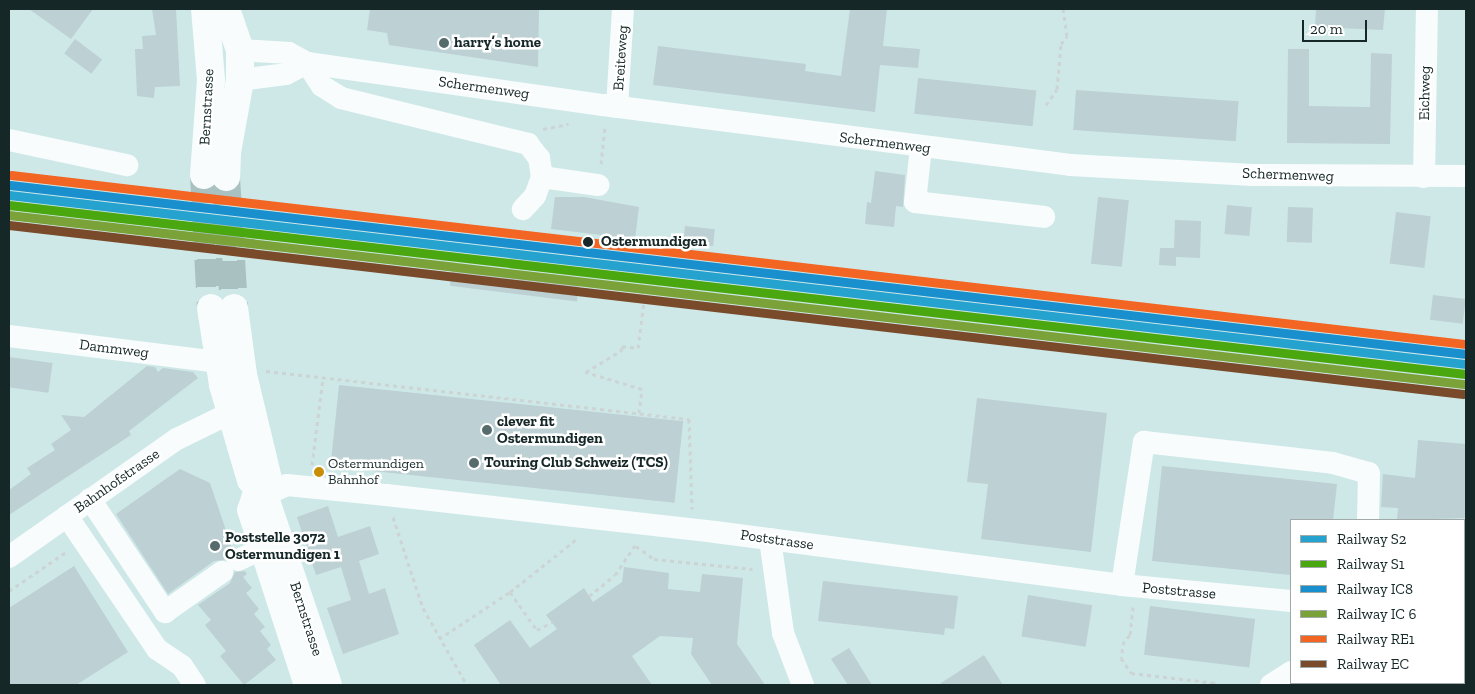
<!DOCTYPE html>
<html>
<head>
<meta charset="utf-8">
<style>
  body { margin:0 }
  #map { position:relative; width:1475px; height:694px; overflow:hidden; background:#cee8e8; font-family:"Zilla Slab",serif }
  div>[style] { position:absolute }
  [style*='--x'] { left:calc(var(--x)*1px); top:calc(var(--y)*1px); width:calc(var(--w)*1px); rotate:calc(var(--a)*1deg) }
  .building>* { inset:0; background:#bdd0d4; transform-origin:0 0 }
  .major-tunnel>* { height:28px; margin-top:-14px; transform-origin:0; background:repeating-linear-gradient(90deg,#a9c1c1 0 28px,transparent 0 42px) }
  .path>* { height:3px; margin-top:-1.5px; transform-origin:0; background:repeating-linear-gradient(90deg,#ccd4d4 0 4px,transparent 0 8px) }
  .minor>* { height:22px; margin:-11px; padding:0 11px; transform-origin:11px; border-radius:11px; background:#f8fcfc }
  .major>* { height:28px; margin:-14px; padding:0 14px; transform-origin:14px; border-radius:14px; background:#f8fcfc }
  .rail>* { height:4px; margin-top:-2px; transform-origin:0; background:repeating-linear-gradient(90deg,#b9c0c0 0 6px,transparent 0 12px) }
  .rail-1>* { height:9px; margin:-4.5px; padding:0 4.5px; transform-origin:4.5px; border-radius:4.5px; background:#25a2ce }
  .rail-2>* { height:9px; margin:-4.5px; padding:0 4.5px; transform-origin:4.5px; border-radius:4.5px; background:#4ba710 }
  .rail-3>* { height:9px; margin:-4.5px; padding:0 4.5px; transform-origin:4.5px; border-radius:4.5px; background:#1a8fce }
  .rail-4>* { height:9px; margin:-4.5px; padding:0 4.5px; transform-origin:4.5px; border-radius:4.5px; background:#7aa239 }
  .rail-5>* { height:9px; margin:-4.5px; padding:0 4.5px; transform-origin:4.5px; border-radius:4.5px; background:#f26522 }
  .rail-6>* { height:9px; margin:-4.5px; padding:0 4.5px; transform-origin:4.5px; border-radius:4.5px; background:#7a4b2a }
  .dots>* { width:14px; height:14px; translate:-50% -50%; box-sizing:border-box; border:2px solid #fff; border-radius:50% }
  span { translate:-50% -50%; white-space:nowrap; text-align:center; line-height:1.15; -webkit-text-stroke:5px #fff; paint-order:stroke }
  .bus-label { font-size:14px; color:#152727 }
  .left { translate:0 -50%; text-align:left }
  .poi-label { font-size:15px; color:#152727; font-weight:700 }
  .street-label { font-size:15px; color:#152727 }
  .stop-label { font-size:15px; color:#152727; font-weight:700 }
  .frame { position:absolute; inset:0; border:10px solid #152727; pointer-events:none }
  .legend { position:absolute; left:1290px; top:519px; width:175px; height:165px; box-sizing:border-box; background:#fff; border:1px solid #a1a9a9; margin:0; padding:6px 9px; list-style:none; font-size:15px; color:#152727 }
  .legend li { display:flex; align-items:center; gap:10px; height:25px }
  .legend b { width:25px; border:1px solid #a1a9a9 }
  .scale { position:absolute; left:1302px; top:20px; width:65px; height:22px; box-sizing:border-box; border:2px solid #152727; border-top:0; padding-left:6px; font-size:15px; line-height:18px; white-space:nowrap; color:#152727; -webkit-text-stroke:4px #fff; paint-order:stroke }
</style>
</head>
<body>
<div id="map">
  <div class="building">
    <i style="clip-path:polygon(29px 9px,93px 9px,71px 39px)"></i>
    <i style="clip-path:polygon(152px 9px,176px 9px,180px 86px,155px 87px,154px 98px,137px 96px,135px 49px,143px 49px,142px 36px,156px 35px)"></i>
    <i style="clip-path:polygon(370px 9px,539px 9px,538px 67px,389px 45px,387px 33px,367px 30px)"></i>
    <i style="clip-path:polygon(850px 9px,887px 9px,883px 46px,920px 49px,918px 68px,880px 65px,875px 112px,653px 85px,658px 46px,806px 64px,805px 71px,841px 76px)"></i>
    <i style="clip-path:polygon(1316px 9px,1385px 9px,1383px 30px,1315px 27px)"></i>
    <i style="left:75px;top:39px;width:34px;height:18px;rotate:37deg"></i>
    <i style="clip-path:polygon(1288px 49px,1309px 49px,1309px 106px,1370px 107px,1371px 53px,1392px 54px,1390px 144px,1287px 143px)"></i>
    <i style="left:918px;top:78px;width:119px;height:36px;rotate:6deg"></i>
    <i style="left:1076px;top:90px;width:163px;height:40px;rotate:4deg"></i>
    <i style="clip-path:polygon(875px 171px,905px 175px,903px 207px,896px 206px,894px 227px,865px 224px,867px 202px,871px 203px)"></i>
    <i style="clip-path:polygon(555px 197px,584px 197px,639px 207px,635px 239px,551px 229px)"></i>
    <i style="left:1098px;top:197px;width:31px;height:67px;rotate:6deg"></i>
    <i style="left:1227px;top:205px;width:25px;height:29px;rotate:5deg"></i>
    <i style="left:1288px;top:207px;width:25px;height:35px;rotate:2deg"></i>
    <i style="left:1396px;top:212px;width:35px;height:52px;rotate:7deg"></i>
    <i style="clip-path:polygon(1175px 220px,1201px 221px,1200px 258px,1176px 257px,1176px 266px,1159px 265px,1160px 248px,1174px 248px)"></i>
    <i style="left:685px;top:226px;width:30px;height:17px;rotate:6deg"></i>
    <i style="left:452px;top:269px;width:128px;height:17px;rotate:7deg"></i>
    <i style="left:1433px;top:295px;width:33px;height:25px;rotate:7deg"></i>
    <i style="left:9px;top:357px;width:44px;height:30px;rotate:8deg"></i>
    <i style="clip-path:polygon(147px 366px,155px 367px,158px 372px,163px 368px,193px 372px,198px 378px,129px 431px,131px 435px,9px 515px,9px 490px,31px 474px,27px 468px,55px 450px,51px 444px,71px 430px,61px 415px,84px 417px)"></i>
    <i style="left:339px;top:385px;width:346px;height:82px;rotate:6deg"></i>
    <i style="clip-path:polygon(977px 398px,1107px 413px,1091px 552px,981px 539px,988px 484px,967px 482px)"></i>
    <i style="clip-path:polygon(1418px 440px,1466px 444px,1466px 518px,1397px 520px,1398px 508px,1381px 507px,1383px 474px,1415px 478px)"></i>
    <i style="clip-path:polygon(1162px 466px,1337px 484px,1333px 520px,1291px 520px,1291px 575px,1152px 561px)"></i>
    <i style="clip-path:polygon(180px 469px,210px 483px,232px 548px,225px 560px,214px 561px,168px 594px,116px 514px)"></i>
    <i style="clip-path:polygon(328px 506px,338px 537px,370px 526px,379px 554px,359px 561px,369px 594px,385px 588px,399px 634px,343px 654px,327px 608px,351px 600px,341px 567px,316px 575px,297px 517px)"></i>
    <i style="clip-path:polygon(74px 566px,128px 652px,76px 685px,9px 685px,9px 608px)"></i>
    <i style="clip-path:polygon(624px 567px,669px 573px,668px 589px,700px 592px,702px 574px,743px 578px,737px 644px,765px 685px,712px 685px,691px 654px,693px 638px,660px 636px,632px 656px,652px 685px,501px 685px,474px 645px,510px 620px,530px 648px,557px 629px,546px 615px,584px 588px,593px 602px,622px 582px)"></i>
    <i style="clip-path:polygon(245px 571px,247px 574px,243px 577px,252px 588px,246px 593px,259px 609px,254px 614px,265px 627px,260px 631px,271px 645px,267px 649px,276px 660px,244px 685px,220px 656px,226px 651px,205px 625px,211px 620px,198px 605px,230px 583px,235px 572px)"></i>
    <i style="clip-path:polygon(823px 581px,958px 596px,954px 629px,945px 628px,944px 635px,818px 621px)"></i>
    <i style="left:1028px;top:595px;width:65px;height:42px;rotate:9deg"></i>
    <i style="left:1150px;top:606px;width:106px;height:49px;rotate:7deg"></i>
    <i style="clip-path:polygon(849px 648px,872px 685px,848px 685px,831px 659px)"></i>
    <i style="clip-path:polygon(984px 655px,1003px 685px,938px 685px)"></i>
  </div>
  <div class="major-tunnel">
    <i style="--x:204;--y:175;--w:133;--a:87"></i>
    <i style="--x:226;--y:177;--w:131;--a:86.5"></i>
  </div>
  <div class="path">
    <i style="--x:1046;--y:105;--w:19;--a:-55"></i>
    <i style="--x:1057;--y:89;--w:45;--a:-84.9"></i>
    <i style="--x:1061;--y:44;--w:10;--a:-53"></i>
    <i style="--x:1067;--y:36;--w:27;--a:-98"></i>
    <i style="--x:543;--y:129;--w:26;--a:-11"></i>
    <i style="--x:601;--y:164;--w:38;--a:-84"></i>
    <i style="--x:191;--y:247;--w:355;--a:6.8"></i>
    <i style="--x:509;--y:249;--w:23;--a:-85"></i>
    <i style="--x:266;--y:371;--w:426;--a:6.5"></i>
    <i style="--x:689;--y:419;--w:90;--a:88.1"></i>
    <i style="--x:639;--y:413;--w:24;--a:-83"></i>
    <i style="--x:642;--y:389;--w:59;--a:-163.1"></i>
    <i style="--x:586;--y:372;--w:42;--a:-31.4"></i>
    <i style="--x:622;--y:350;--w:4;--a:-90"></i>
    <i style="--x:622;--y:346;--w:16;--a:7"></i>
    <i style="--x:638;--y:348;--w:47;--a:-82.7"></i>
    <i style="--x:312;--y:465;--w:88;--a:-82.8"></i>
    <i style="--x:393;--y:517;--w:96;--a:71.8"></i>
    <i style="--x:423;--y:608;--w:89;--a:60.3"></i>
    <i style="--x:636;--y:546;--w:22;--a:36"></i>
    <i style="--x:654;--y:559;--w:99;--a:5.8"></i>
    <i style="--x:9;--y:591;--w:69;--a:-34.4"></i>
    <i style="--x:510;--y:592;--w:47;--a:54.6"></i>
    <i style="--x:537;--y:630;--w:17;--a:-28"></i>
    <i style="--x:589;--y:596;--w:33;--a:-39"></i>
    <i style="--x:615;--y:575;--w:36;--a:-56"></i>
    <i style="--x:1133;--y:607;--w:28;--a:96"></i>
    <i style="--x:1130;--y:635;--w:8;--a:135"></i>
    <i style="--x:1124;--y:641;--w:17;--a:100"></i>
    <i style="--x:1121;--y:658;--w:18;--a:56"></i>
    <i style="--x:1131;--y:673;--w:86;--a:6.7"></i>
    <i style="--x:1216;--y:683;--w:2;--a:117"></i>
    <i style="--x:439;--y:639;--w:85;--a:-33.5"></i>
    <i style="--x:510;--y:592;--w:87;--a:-38.5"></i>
  </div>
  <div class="minor">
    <i style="--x:240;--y:50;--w:49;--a:3.5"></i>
    <i style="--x:289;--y:53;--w:21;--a:29"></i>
    <i style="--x:307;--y:63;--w:299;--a:8.1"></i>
    <i style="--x:603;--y:105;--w:471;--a:7.3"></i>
    <i style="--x:1070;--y:165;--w:183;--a:3.1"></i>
    <i style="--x:1253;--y:175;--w:213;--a:0.3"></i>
    <i style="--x:307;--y:63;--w:27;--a:57"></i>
    <i style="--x:322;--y:86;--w:22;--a:32"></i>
    <i style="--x:341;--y:98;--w:193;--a:13.8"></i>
    <i style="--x:528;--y:144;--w:18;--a:52"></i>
    <i style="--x:539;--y:158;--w:19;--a:81"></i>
    <i style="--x:542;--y:177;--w:20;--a:110"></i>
    <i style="--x:535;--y:196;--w:18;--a:133"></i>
    <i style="--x:240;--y:80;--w:46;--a:-7.4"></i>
    <i style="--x:286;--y:74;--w:24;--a:-28"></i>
    <i style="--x:617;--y:107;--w:98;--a:-86.5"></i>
    <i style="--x:9;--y:140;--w:121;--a:12"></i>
    <i style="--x:921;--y:147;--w:55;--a:96.2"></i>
    <i style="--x:915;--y:202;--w:130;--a:6.6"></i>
    <i style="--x:542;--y:177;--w:57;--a:8.1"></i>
    <i style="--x:1424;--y:177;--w:168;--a:-89"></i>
    <i style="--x:9;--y:336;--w:212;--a:7.1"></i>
    <i style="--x:255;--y:489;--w:22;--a:108"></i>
    <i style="--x:248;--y:510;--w:184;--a:72"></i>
    <i style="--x:264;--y:495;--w:25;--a:-23"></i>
    <i style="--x:287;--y:485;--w:100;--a:5.8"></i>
    <i style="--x:386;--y:495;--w:331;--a:6.4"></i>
    <i style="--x:715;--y:532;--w:410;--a:7.4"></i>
    <i style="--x:1122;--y:585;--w:170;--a:5.4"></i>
    <i style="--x:90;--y:499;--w:136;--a:56.4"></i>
    <i style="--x:165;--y:612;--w:70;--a:-35.1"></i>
    <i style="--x:67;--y:516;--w:161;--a:55.9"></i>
    <i style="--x:157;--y:649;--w:30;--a:34"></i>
    <i style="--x:182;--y:666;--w:23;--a:56"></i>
    <i style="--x:770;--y:539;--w:95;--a:82.1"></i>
    <i style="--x:783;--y:633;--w:56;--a:69"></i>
    <i style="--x:9;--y:557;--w:205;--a:-35.1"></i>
    <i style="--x:177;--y:439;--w:59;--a:-26.1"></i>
    <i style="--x:238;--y:560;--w:41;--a:-24.7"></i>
    <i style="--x:1464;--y:562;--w:2;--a:-27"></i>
    <i style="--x:1122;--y:585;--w:145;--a:-81.3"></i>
    <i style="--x:1144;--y:442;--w:190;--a:6.3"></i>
    <i style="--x:1333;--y:463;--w:37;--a:16"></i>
    <i style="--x:1369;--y:473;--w:47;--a:91.2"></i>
    <i style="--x:1271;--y:685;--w:24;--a:-33"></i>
  </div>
  <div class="major">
    <i style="--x:226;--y:9;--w:43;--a:71.1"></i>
    <i style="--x:240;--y:50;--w:30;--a:90"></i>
    <i style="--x:240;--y:80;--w:73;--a:100.2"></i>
    <i style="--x:227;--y:152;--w:25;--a:92"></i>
    <i style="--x:204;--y:175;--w:95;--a:-85.8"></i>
    <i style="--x:211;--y:80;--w:71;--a:-94.8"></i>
    <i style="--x:211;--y:308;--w:78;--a:81.1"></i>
    <i style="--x:223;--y:385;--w:99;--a:73.6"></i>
    <i style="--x:234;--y:308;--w:68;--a:82.3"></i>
    <i style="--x:243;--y:375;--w:107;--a:76.5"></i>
    <i style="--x:268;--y:479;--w:16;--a:104"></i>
    <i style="--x:264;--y:495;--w:200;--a:71.4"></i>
  </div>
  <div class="rail">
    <i style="--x:1267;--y:370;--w:25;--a:9"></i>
    <i style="--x:1416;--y:388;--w:50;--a:6.8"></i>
  </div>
  <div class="rail-1">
    <i style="--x:9;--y:195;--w:1467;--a:6.62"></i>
  </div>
  <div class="rail-2">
    <i style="--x:9;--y:205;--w:1466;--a:6.62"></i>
  </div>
  <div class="rail-3">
    <i style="--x:10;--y:185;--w:1466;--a:6.62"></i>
  </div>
  <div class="rail-4">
    <i style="--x:9;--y:215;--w:1465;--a:6.63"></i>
  </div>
  <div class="rail-5">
    <i style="--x:11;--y:175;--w:1465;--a:6.63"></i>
  </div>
  <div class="rail-6">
    <i style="--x:9;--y:225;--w:1464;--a:6.63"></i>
  </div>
  <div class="dots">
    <i style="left:444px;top:43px;background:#566b6b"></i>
    <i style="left:588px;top:242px;background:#152727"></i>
    <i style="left:487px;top:430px;background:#566b6b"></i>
    <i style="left:474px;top:463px;background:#566b6b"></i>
    <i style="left:319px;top:472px;background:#ca8d08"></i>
    <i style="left:215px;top:546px;background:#566b6b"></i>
  </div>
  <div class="bus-label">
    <span class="left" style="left:328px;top:472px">Ostermundigen<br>Bahnhof</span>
  </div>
  <div class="poi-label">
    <span class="left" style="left:454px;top:43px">harry’s home</span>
    <span class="left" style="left:497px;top:430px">clever fit<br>Ostermundigen</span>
    <span class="left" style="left:484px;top:463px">Touring Club Schweiz (TCS)</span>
    <span class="left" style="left:225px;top:546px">Poststelle 3072<br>Ostermundigen 1</span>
  </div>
  <div class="street-label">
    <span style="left:621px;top:58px;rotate:-86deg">Breiteweg</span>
    <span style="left:484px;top:88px;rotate:8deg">Schermenweg</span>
    <span style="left:1425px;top:93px;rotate:-89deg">Eichweg</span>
    <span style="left:207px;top:107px;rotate:-87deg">Bernstrasse</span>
    <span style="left:885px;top:143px;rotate:7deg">Schermenweg</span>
    <span style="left:1288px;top:175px;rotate:2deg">Schermenweg</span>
    <span style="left:114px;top:349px;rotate:7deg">Dammweg</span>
    <span style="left:117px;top:481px;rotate:-35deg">Bahnhofstrasse</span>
    <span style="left:777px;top:540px;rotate:8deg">Poststrasse</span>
    <span style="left:1179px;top:591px;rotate:5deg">Poststrasse</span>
    <span style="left:306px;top:619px;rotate:72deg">Bernstrasse</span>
  </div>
  <div class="stop-label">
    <span class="left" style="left:601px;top:242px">Ostermundigen</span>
  </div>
  <div class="frame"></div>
  <ul class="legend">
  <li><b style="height:6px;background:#25a2ce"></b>Railway S2</li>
  <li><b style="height:6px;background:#4ba710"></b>Railway S1</li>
  <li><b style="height:6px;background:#1a8fce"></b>Railway IC8</li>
  <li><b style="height:6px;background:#7aa239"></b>Railway IC 6</li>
  <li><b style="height:6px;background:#f26522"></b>Railway RE1</li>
  <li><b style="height:6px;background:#7a4b2a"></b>Railway EC</li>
  </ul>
  <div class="scale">20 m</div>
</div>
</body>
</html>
